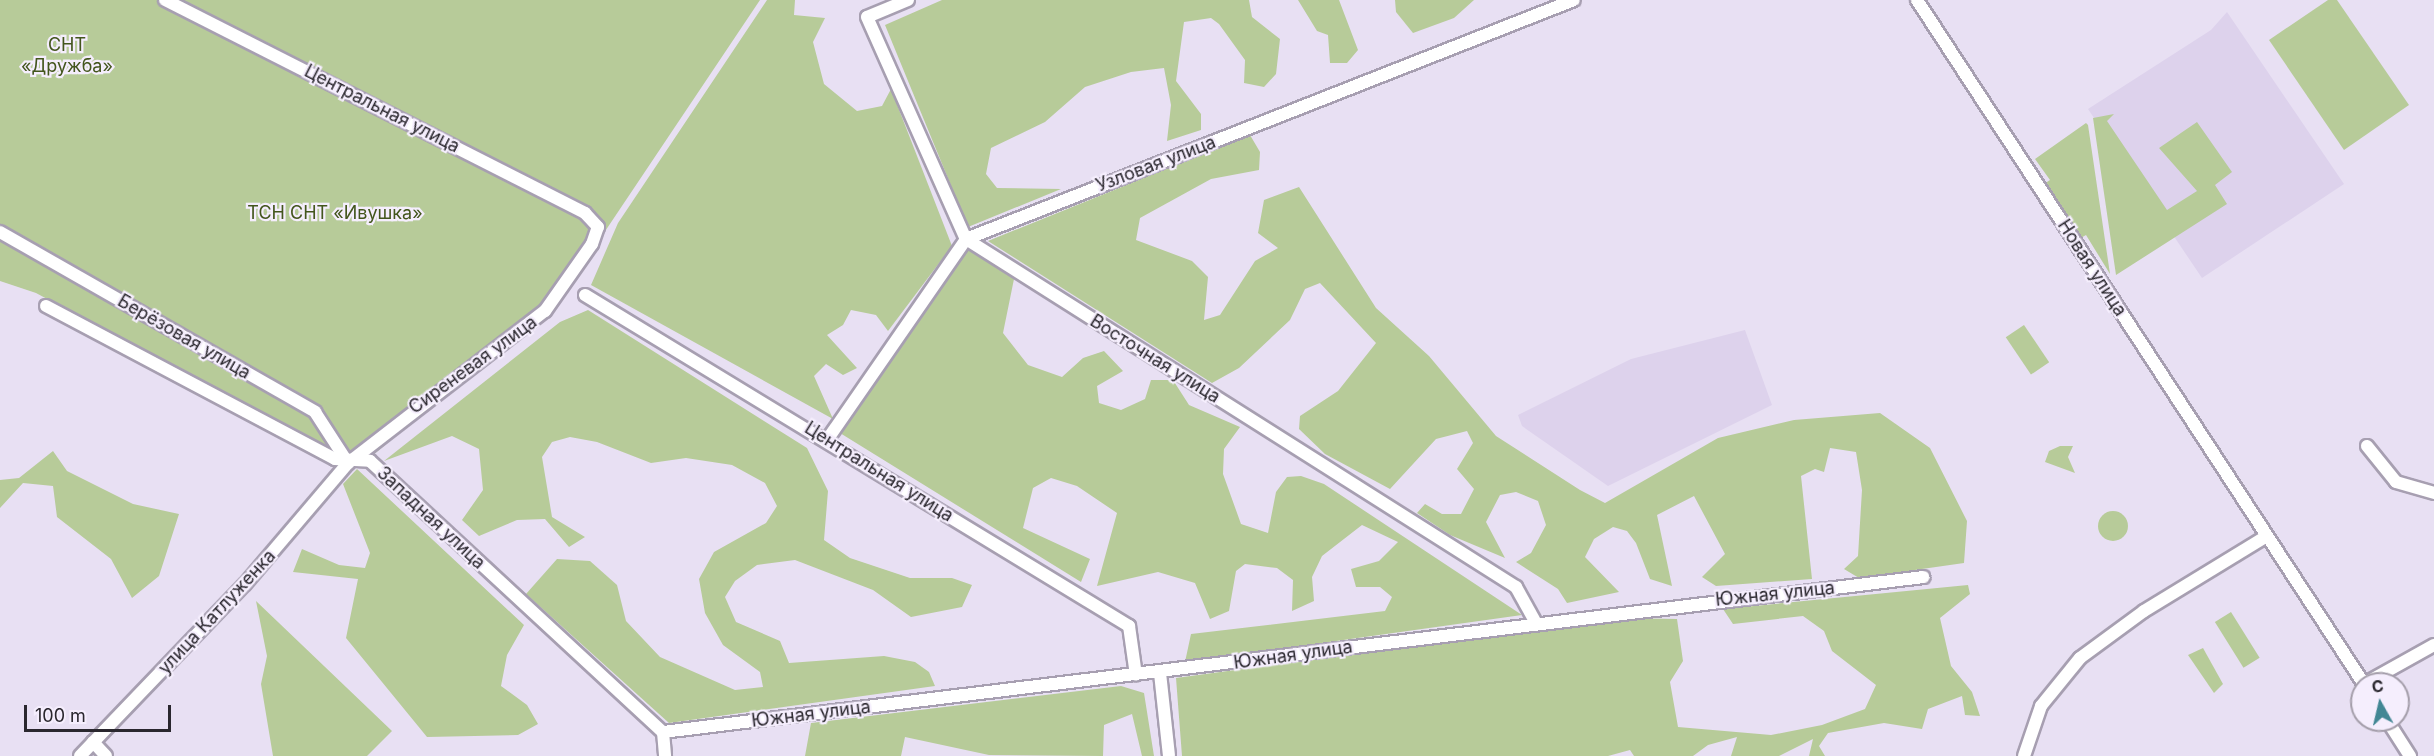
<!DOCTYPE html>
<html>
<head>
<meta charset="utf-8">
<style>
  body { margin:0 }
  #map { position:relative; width:2434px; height:756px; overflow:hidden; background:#e8e0f3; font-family:Inter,sans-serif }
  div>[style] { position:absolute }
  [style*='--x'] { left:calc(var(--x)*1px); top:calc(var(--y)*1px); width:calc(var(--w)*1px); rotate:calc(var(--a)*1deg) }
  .built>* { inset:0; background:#ddd2ec }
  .green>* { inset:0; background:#b7cb99; transform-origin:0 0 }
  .round { border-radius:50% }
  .roads { filter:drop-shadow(2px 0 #a79fb1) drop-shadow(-2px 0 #a79fb1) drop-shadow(0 2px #a79fb1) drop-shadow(0 -2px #a79fb1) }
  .minor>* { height:12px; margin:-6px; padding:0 6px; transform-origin:6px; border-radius:6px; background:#fff }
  span { translate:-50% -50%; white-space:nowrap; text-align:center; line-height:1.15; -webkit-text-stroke:4.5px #f5eefd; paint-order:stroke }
  .park-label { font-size:18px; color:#43561d }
  .street-label { font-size:18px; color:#2a272e }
  .north { position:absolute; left:2350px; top:672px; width:60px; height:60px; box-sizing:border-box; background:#f5eefd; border:2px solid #a49eaa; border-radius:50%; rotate:352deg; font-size:16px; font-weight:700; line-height:24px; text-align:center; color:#2a272e }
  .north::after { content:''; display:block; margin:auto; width:21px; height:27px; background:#428794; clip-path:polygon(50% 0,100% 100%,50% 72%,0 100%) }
  .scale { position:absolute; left:24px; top:705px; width:147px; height:27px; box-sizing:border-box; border:3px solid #2a272e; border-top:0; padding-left:8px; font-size:18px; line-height:21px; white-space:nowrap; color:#2a272e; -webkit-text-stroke:4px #f5eefd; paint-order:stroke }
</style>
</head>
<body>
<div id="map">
  <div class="built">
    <i style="clip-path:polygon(2227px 12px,2344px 184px,2202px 278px,2088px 109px,2211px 30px)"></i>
    <i style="clip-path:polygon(1745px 330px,1772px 405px,1608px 486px,1522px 426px,1518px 415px,1631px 359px)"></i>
  </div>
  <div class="green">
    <i style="clip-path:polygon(0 0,760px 0,557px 303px,373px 455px,334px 453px,36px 293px,0 281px)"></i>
    <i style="clip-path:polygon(767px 0,795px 0,794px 15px,825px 18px,813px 42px,824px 84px,857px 111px,882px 106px,891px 89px,952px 246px,888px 331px,876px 315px,851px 310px,843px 325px,827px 335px,857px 368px,843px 375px,826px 364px,814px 376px,833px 419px,591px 285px,618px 223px)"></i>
    <i style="clip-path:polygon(942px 0,1249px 0,1252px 17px,1280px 39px,1276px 74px,1264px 87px,1244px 83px,1245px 60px,1219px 24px,1211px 18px,1184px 22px,1176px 81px,1201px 114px,1201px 130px,1167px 141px,1171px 105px,1164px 68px,1131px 72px,1085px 87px,1045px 122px,991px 148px,986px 174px,997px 188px,1061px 189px,968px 227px,885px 25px)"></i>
    <i style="clip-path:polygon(1298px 0,1339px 0,1358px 50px,1347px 63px,1330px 63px,1328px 35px,1317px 31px)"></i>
    <i style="clip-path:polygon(1395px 0,1474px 0,1454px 18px,1413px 33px,1396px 12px)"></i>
    <i style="clip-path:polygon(2328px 0,2337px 0,2409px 105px,2344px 150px,2269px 40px)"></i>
    <i style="clip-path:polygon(2114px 114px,2107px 121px,2167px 210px,2197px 191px,2159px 148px,2197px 122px,2232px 172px,2215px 185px,2227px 204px,2116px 275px,2093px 118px)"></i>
    <i style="clip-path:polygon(2086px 123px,2088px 125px,2110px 274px,2086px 235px,2079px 239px,2044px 184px,2050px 180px,2035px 159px)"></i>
    <i style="clip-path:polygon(1250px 135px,1260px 152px,1259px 170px,1211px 179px,1140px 218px,1136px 240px,1192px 261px,1208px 277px,1204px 320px,1220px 315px,1255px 261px,1278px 248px,1258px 233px,1264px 200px,1299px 187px,1376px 308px,1429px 356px,1496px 436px,1580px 490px,1605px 503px,1718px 438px,1794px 420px,1880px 413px,1930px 448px,1967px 521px,1964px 563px,1859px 578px,1844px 569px,1858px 556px,1862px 490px,1856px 452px,1830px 448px,1824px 472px,1815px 469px,1801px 476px,1812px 579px,1716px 586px,1702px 577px,1725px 554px,1694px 496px,1657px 515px,1672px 586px,1650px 579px,1636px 543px,1627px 531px,1613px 527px,1594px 539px,1585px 557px,1619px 592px,1567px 603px,1558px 589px,1516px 562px,1531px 553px,1546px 525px,1538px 501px,1516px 492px,1500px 495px,1486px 522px,1505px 558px,1450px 535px,1417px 513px,1425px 504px,1442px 514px,1461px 514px,1474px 489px,1457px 469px,1473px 443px,1467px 431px,1436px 439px,1390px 489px,1325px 454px,1299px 429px,1300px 416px,1338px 391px,1376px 343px,1320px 283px,1305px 289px,1290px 320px,1239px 368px,1212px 383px,988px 241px)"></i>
    <i style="clip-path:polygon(967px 249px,1014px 279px,1003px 333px,1028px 365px,1062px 377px,1083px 358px,1104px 351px,1123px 371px,1097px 386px,1099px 403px,1121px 410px,1145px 399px,1151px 380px,1173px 380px,1189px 405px,1240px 427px,1224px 449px,1223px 474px,1241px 524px,1268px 533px,1276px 492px,1287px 477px,1301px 476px,1324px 484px,1522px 615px,1185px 662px,1191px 634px,1385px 611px,1392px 597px,1380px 587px,1356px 587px,1351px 569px,1379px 561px,1398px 542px,1362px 525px,1322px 556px,1312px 577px,1314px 601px,1292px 611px,1293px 580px,1277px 568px,1245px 564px,1236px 571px,1229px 611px,1210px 619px,1195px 583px,1158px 572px,1097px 586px,1117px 513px,1077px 486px,1051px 478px,1033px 488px,1023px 528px,1090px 559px,1081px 582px,840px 433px)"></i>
    <i style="clip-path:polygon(588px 310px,807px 448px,828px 491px,824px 540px,850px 558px,910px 578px,952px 578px,972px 585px,962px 607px,911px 617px,873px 590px,795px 560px,757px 565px,735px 581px,725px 597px,736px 622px,780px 641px,789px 663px,884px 656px,915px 662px,929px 672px,935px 686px,669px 723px,526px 594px,557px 559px,590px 561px,617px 585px,626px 621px,660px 657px,735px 690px,763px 687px,760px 672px,723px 645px,705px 613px,699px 579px,714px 552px,766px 523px,777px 506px,765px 483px,732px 465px,686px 458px,651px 463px,597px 442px,570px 437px,552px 442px,542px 457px,552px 517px,585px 537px,569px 547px,545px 519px,517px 520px,479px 536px,462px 520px,483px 490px,479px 449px,452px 436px,384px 461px,560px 322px)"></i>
    <i style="left:2024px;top:325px;width:45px;height:22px;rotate:56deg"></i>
    <i style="clip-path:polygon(2060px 446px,2073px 446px,2068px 457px,2075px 473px,2045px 462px,2049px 451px)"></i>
    <i style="clip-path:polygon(53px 451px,67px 471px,133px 504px,179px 514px,159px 576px,132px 598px,111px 559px,57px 517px,53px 486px,23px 483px,0 508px,0 480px,19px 478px)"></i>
    <i style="clip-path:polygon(357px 469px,524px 625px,507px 655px,501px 686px,527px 705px,538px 724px,518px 735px,427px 737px,346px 638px,358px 579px,293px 572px,302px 549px,339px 565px,365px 568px,370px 553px,343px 484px)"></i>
    <i class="round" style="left:2098px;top:511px;width:30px;height:30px"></i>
    <i style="clip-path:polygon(1968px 585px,1970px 594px,1940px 618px,1951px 666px,1972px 692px,1980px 716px,1965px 715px,1962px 696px,1928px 709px,1922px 729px,1884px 723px,1828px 733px,1819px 746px,1825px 756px,1809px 756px,1813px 739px,1779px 756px,1731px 756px,1737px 737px,1708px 745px,1693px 756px,1634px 756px,1630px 750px,1608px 756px,1182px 756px,1176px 678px,1616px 618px,1677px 619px,1683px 661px,1670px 682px,1678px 727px,1771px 735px,1822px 725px,1865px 709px,1876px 685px,1832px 651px,1824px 631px,1803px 616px,1733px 624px,1723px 609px)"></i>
    <i style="clip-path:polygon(256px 601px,392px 731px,367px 756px,273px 756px,261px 684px,267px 656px)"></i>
    <i style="left:2231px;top:612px;width:54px;height:19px;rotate:58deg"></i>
    <i style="clip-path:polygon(2203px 648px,2223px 684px,2214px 693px,2188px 655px)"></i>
    <i style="clip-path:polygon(1121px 686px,1144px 693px,1154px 756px,1142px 756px,1132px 714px,1104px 725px,1103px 756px,989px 755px,905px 737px,901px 756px,805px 756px,811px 723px)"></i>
  </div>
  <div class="roads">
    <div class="minor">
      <i style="--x:908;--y:0;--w:44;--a:157.5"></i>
      <i style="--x:867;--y:17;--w:243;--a:66"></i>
      <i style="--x:966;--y:239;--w:651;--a:32.32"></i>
      <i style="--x:1516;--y:587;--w:39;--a:61"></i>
      <i style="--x:1917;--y:0;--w:817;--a:56.84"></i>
      <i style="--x:2364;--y:684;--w:80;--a:-29.1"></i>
      <i style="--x:0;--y:232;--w:363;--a:29.7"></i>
      <i style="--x:315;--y:412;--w:61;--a:57.1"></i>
      <i style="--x:585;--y:295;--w:637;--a:31.32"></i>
      <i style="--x:1129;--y:626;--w:49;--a:81.9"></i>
      <i style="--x:46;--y:306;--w:327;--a:27.9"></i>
      <i style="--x:335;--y:459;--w:35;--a:3"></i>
      <i style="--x:370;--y:461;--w:399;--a:42.8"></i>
      <i style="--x:663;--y:732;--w:24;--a:85"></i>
      <i style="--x:827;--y:440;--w:244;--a:-55.3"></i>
      <i style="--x:966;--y:239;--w:653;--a:-21.46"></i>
      <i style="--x:2367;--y:446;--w:46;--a:51.1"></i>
      <i style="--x:2396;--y:482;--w:40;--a:16"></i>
      <i style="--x:1160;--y:673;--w:83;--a:83.8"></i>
      <i style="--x:2387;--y:720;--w:43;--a:57.4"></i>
      <i style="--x:663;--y:732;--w:1270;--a:-7.01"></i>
      <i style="--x:93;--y:742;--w:19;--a:47"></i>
      <i style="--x:80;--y:756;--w:238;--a:-46.2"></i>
      <i style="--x:245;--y:584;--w:159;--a:-49.6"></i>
      <i style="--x:348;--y:463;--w:249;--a:-37.7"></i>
      <i style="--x:545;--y:311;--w:82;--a:-55"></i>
      <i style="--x:592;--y:244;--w:18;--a:-71"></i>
      <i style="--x:598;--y:227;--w:19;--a:-133"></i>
      <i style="--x:585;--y:213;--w:471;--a:-153.1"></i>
      <i style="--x:2024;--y:756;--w:53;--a:-71.2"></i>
      <i style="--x:2041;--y:706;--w:62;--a:-50.9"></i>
      <i style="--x:2080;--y:658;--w:79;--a:-36.3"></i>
      <i style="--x:2144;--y:611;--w:142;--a:-31.4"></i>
    </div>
  </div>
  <div class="park-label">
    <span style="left:67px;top:56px">СНТ<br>«Дружба»</span>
    <span style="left:335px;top:213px">ТСН СНТ «Ивушка»</span>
  </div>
  <div class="street-label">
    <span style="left:382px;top:109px;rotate:27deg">Центральная улица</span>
    <span style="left:1156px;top:164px;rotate:-21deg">Узловая улица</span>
    <span style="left:2092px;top:268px;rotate:57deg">Новая улица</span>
    <span style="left:184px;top:337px;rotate:30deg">Берёзовая улица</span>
    <span style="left:1155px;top:359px;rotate:32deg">Восточная улица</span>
    <span style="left:473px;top:365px;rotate:-36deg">Сиреневая улица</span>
    <span style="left:879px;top:472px;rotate:32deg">Центральная улица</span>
    <span style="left:431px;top:518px;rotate:43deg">Западная улица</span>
    <span style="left:1775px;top:594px;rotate:-6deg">Южная улица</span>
    <span style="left:217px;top:612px;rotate:-47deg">улица Катлуженка</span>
    <span style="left:1293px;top:655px;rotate:-8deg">Южная улица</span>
    <span style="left:811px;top:714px;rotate:-7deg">Южная улица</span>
  </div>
  <div class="north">С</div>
  <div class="scale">100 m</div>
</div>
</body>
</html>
